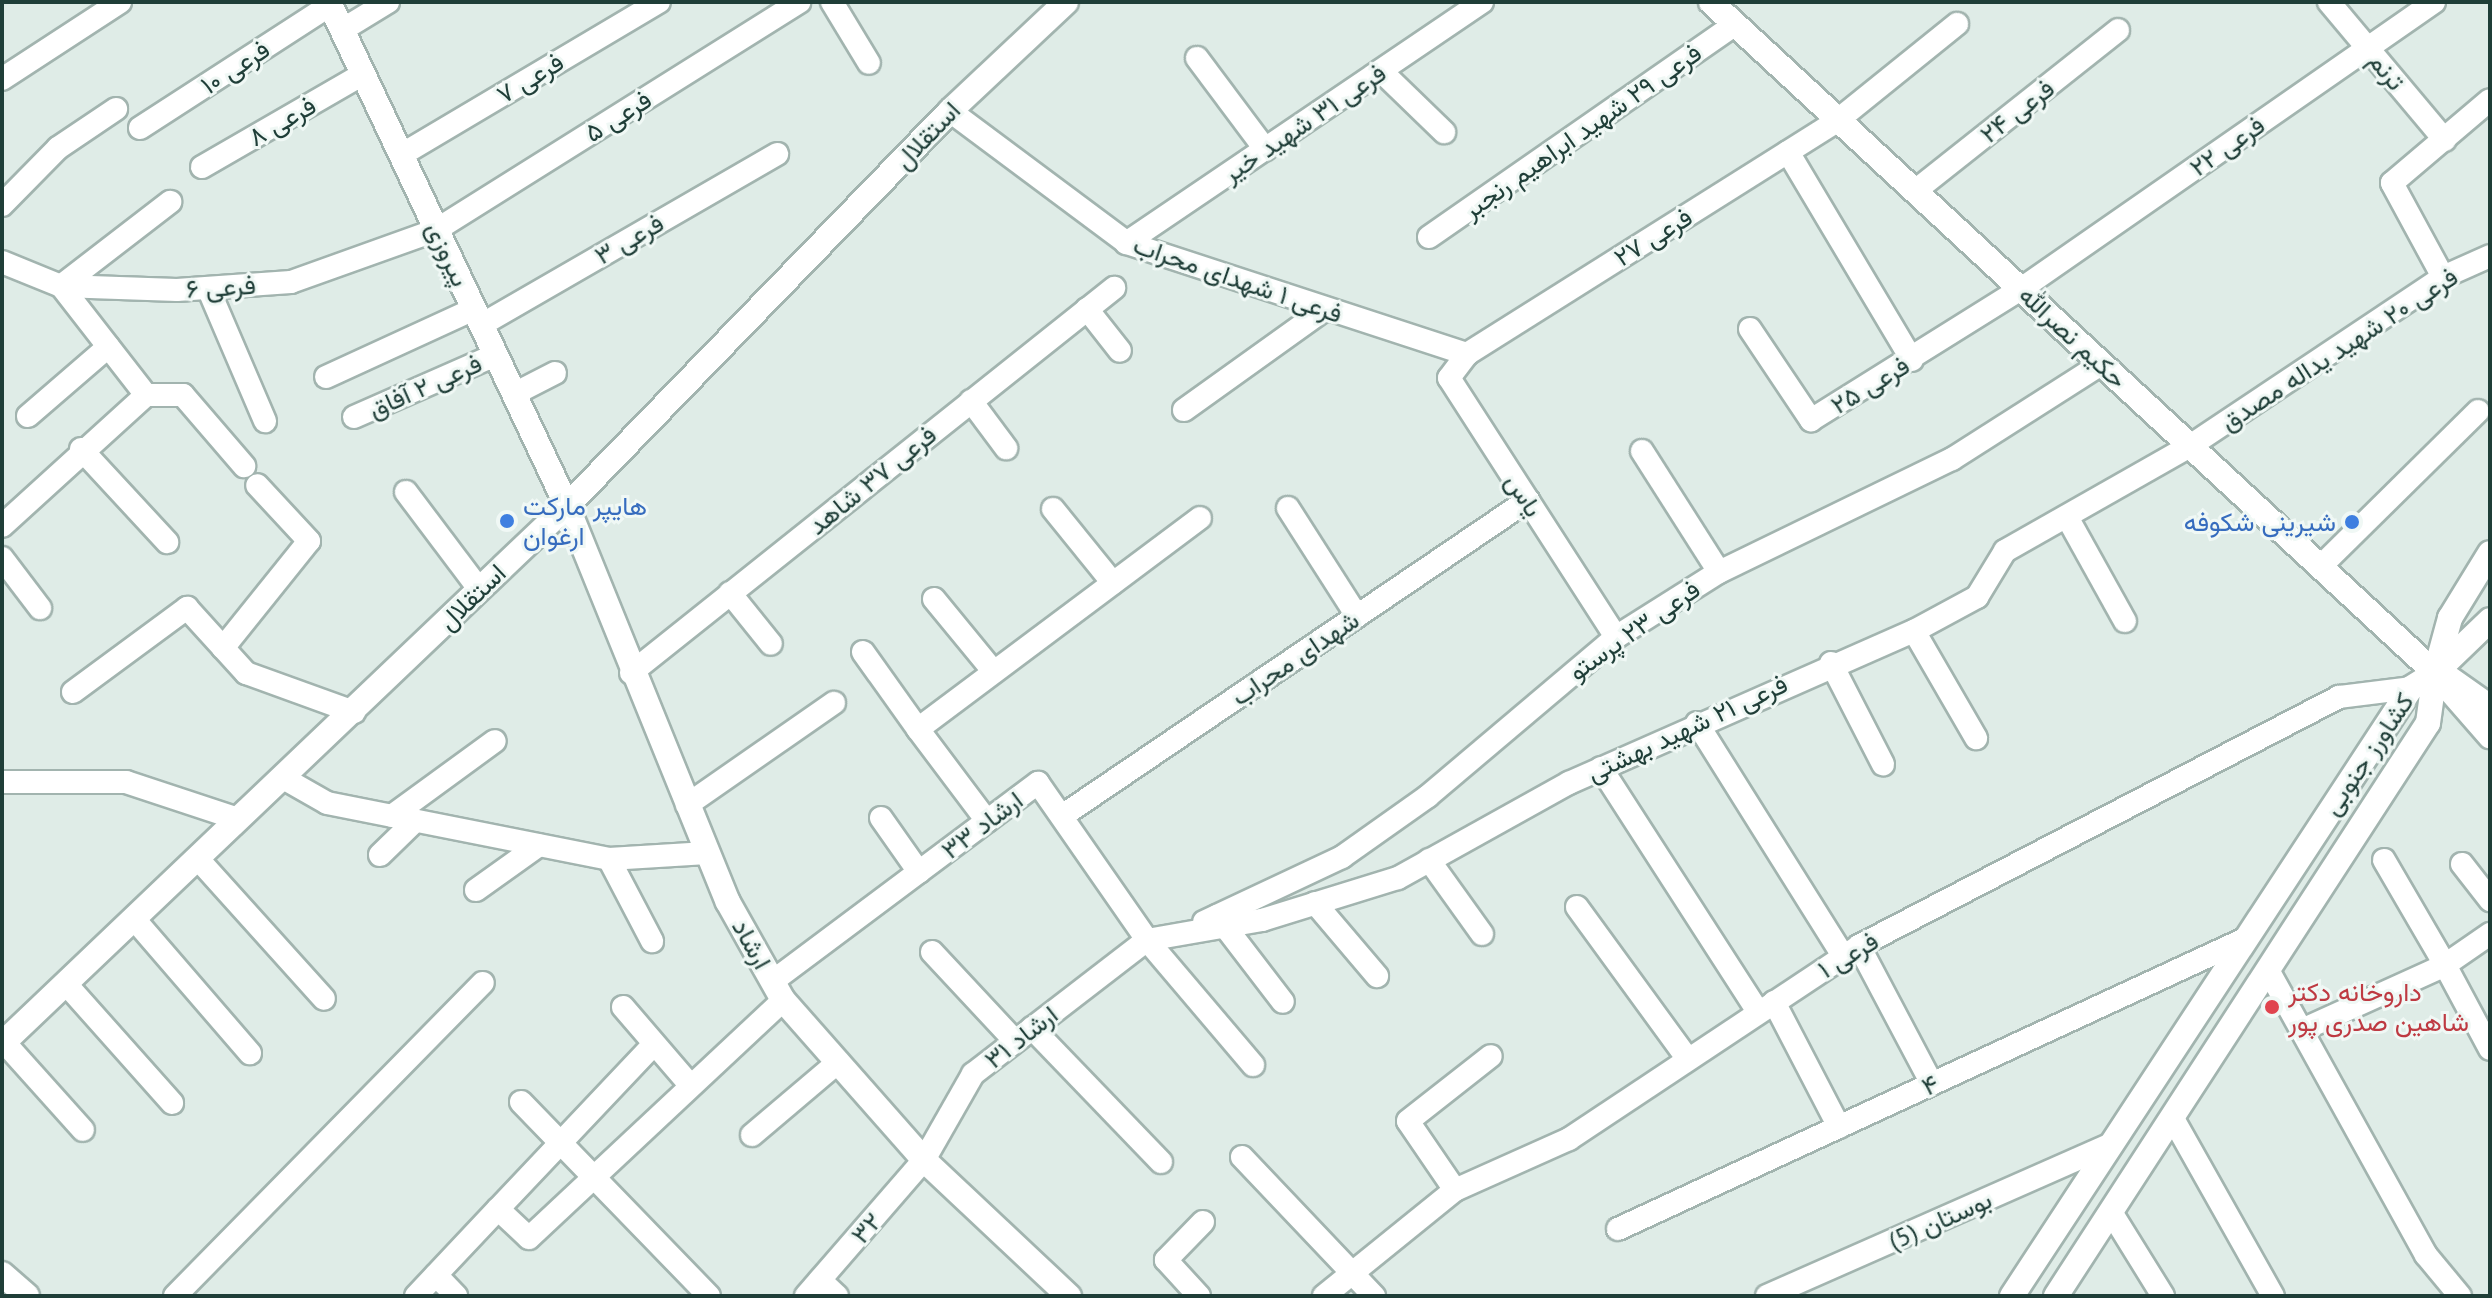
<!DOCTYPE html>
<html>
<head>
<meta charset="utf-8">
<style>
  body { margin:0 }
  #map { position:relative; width:2492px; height:1298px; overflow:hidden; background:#dfece7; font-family:"PT Sans",Vazirmatn,sans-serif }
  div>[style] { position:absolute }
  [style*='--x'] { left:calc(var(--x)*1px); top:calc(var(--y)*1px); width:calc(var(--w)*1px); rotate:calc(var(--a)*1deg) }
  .roads { filter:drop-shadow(2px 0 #a2b4af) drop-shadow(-2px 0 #a2b4af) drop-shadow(0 2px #a2b4af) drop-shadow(0 -2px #a2b4af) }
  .minor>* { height:22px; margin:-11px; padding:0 11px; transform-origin:11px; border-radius:11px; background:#fff }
  .tertiary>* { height:24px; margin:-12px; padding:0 12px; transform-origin:12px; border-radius:12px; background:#fff }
  .secondary>* { height:24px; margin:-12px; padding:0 12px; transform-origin:12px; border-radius:12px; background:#fff }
  .dots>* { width:22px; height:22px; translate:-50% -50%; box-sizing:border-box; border:4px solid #f0f8f5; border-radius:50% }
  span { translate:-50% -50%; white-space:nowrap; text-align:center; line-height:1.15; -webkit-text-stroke:6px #f0f8f5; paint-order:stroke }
  .street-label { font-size:26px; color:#1f3e38 }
  .shop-label { font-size:26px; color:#366cbe }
  .left { translate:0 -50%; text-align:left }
  .right { translate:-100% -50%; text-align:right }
  .health-label { font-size:26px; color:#be3a42 }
  .frame { position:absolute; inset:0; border:4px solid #1f3e38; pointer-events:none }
</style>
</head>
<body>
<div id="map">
  <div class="roads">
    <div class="minor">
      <i style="--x:832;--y:2;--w:71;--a:58.8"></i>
      <i style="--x:2329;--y:2;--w:180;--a:50"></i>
      <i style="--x:342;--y:30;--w:54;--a:-31.3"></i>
      <i style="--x:1197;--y:58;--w:114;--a:53.2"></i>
      <i style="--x:1381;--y:71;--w:88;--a:44.1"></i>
      <i style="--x:2;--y:79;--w:141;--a:-33.1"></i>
      <i style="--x:950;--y:111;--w:221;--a:36.7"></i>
      <i style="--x:1127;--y:243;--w:358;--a:18.1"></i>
      <i style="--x:140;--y:128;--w:226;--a:-32.9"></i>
      <i style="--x:1788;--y:152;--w:242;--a:59.2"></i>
      <i style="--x:401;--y:155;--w:300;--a:-30.7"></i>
      <i style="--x:202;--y:167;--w:186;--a:-30"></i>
      <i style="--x:1915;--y:191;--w:259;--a:-38.4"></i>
      <i style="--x:2;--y:205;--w:80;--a:-45.5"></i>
      <i style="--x:58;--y:148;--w:70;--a:-33.9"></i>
      <i style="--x:1429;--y:237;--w:373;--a:-34.8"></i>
      <i style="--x:1126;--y:243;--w:430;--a:-34.1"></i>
      <i style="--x:2;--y:262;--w:64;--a:22.1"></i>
      <i style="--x:61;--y:286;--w:116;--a:2"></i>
      <i style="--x:177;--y:290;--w:114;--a:-4"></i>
      <i style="--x:291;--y:282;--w:154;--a:-19.7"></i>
      <i style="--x:436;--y:230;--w:429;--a:-32.1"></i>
      <i style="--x:2443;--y:277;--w:107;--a:-118.5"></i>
      <i style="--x:2392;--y:183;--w:128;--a:-40.3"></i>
      <i style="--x:208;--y:288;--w:145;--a:66.8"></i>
      <i style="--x:1087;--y:309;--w:53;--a:51.8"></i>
      <i style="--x:481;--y:325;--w:342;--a:-30"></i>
      <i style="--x:1750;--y:329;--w:110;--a:56.2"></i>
      <i style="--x:1811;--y:420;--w:248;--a:-32"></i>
      <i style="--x:2021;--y:289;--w:503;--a:-34.8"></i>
      <i style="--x:326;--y:377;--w:163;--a:-24.7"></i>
      <i style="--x:514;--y:394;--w:46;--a:-27.1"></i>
      <i style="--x:146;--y:395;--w:138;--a:-127.9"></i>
      <i style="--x:61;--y:286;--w:138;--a:-37.6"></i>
      <i style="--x:971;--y:401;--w:59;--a:53.3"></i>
      <i style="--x:1184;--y:410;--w:173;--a:-35.6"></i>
      <i style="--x:28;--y:416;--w:106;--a:-40.8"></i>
      <i style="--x:354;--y:417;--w:154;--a:-23.7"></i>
      <i style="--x:81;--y:449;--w:127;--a:47.2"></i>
      <i style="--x:1642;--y:451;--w:143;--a:57.5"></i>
      <i style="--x:406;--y:492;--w:121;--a:53"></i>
      <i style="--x:1288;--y:508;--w:128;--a:57.4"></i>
      <i style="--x:1053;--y:509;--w:95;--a:51"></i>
      <i style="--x:2067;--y:517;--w:119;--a:60.9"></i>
      <i style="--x:2;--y:526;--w:195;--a:-42.3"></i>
      <i style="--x:146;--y:395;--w:37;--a:0"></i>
      <i style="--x:183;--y:395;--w:94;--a:49.3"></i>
      <i style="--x:2;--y:558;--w:63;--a:52.8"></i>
      <i style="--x:2320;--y:567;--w:222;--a:-44.6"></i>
      <i style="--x:730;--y:593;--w:65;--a:51.2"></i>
      <i style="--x:934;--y:599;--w:94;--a:50.6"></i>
      <i style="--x:1914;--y:631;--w:124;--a:59.9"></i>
      <i style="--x:1616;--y:637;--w:308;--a:-122.8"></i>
      <i style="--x:1449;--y:378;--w:30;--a:-53"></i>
      <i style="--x:1467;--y:354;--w:439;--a:-32.2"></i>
      <i style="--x:1838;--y:120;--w:153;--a:-38.9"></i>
      <i style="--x:223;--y:648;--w:137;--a:-51.2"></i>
      <i style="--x:309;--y:541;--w:76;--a:-132.9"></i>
      <i style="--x:863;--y:652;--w:95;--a:54.5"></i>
      <i style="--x:1831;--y:663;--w:114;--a:62.8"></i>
      <i style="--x:631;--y:673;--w:618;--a:-38.56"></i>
      <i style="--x:73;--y:692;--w:142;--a:-36.4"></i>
      <i style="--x:187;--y:608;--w:88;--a:47.8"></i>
      <i style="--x:246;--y:673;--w:115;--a:19.9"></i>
      <i style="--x:1697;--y:723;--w:275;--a:57.9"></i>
      <i style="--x:1601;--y:768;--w:290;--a:57.2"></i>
      <i style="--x:285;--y:779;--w:48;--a:29.7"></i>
      <i style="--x:327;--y:803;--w:288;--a:11.2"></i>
      <i style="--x:609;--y:859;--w:98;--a:-3.5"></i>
      <i style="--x:2;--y:782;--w:124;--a:0"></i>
      <i style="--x:126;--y:782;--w:118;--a:18.3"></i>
      <i style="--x:687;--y:805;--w:179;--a:-34.8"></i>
      <i style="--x:392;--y:816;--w:127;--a:-36.1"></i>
      <i style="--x:1062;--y:816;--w:563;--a:-34.14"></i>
      <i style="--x:881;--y:818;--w:66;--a:54.9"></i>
      <i style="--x:987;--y:821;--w:115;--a:-126.9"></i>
      <i style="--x:918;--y:729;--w:352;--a:-36.8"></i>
      <i style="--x:380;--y:855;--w:49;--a:-44.2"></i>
      <i style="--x:198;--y:859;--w:188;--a:48"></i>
      <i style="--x:609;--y:859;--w:93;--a:62.3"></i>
      <i style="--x:1429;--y:860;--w:91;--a:54.4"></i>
      <i style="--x:2384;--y:860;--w:121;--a:59.8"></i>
      <i style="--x:2445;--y:965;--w:55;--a:-34.6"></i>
      <i style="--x:2462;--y:864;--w:46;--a:52.1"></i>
      <i style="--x:476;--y:890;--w:77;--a:-35.5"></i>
      <i style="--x:1315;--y:903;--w:96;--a:49.7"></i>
      <i style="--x:1577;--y:907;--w:188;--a:53.9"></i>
      <i style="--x:1217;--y:916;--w:108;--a:52.5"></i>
      <i style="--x:135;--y:920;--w:176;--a:49.2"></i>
      <i style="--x:1204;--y:922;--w:153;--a:-25.2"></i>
      <i style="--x:1342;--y:857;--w:105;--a:-35.3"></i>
      <i style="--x:1428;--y:796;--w:246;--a:-40.2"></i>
      <i style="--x:1616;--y:637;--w:122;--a:-32.3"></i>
      <i style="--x:1719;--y:572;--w:259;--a:-25.9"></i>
      <i style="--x:1952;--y:459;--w:177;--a:-32.5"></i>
      <i style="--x:1859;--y:946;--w:156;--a:62.1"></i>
      <i style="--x:932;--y:952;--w:122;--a:47"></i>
      <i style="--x:2268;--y:970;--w:326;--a:61"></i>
      <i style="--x:2426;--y:1255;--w:53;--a:50.3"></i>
      <i style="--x:773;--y:981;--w:331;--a:-36.8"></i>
      <i style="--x:1038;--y:783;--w:191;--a:55.2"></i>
      <i style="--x:1147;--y:940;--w:164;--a:49.7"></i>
      <i style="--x:67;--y:985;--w:158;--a:48.3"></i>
      <i style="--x:1774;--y:1002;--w:141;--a:62.5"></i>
      <i style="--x:623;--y:1007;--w:104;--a:49.3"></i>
      <i style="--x:1032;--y:1028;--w:186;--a:46.1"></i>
      <i style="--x:2302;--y:1030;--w:157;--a:-24.4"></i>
      <i style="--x:2445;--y:965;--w:95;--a:61.8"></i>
      <i style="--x:4;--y:1042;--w:118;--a:48.1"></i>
      <i style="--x:521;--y:1102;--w:270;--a:45.9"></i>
      <i style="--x:2172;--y:1117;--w:206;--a:60.6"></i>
      <i style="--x:752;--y:1135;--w:113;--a:-40.3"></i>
      <i style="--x:1242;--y:1157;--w:192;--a:46.5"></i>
      <i style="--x:1455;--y:1190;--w:83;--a:-124.3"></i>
      <i style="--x:1408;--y:1121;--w:105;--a:-38.1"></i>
      <i style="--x:498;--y:1209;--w:227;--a:-46.6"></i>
      <i style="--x:2111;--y:1212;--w:99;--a:58.2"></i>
      <i style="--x:1618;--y:1229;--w:689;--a:-24.82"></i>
      <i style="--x:436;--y:1275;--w:29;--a:46"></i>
      <i style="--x:820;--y:1280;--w:23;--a:43"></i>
      <i style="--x:175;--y:1296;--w:439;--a:-45.5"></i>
      <i style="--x:416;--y:1296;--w:120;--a:-46.7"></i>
      <i style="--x:498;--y:1209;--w:42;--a:43.1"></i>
      <i style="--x:529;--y:1238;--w:348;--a:-43.1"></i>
      <i style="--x:806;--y:1296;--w:180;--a:-49.1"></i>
      <i style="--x:924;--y:1160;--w:99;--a:-60.3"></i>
      <i style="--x:973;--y:1074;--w:220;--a:-37.6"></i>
      <i style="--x:1147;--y:940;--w:117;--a:-9.9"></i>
      <i style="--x:1262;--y:920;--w:142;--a:-17.2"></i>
      <i style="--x:1398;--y:878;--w:196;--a:-29.1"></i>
      <i style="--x:1569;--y:783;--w:377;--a:-23.8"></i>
      <i style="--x:1914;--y:631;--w:72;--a:-28.4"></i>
      <i style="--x:1977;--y:597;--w:54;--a:-58.7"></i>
      <i style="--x:2005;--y:551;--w:213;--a:-29.6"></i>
      <i style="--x:2190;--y:446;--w:304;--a:-33.7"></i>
      <i style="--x:2443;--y:277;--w:51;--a:-24.1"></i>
      <i style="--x:1199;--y:1296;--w:49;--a:-132.5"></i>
      <i style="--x:1166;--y:1260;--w:53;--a:-45.8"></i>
      <i style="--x:1324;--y:1296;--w:169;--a:-39"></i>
      <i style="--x:1455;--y:1190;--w:125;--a:-24.1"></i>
      <i style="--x:1569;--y:1139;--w:348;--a:-33.6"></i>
      <i style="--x:1859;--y:946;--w:541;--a:-27.42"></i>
      <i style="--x:2339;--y:697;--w:73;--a:-7.1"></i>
      <i style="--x:1767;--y:1296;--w:377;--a:-23.8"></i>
    </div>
    <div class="tertiary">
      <i style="--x:329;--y:2;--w:557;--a:64.72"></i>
      <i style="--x:567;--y:506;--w:427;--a:67.9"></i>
      <i style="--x:728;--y:902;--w:112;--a:60.7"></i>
      <i style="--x:783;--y:1000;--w:213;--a:48.6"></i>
      <i style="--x:924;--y:1160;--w:199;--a:43.2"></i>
      <i style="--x:2;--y:1274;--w:33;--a:41"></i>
      <i style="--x:2012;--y:1296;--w:727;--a:-56.73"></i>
      <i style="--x:2411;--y:688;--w:28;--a:-32"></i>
      <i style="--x:2056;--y:1296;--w:683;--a:-57.01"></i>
      <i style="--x:2428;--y:723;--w:50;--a:-82"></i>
    </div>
    <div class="secondary">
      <i style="--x:1711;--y:2;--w:987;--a:42.82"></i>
      <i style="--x:2435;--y:673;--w:84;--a:48.9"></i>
      <i style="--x:2435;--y:673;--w:57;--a:-74.7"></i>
      <i style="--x:2450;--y:618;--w:76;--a:-58.4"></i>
      <i style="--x:2435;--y:673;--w:76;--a:-43.9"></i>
      <i style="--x:2449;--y:678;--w:50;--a:35.3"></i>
      <i style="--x:2;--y:1044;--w:780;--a:-43.6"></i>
      <i style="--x:567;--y:506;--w:550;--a:-45.88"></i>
      <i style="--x:950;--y:111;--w:159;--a:-43.2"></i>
    </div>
  </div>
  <div class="dots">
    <i style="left:507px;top:521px;background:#3f7fe0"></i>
    <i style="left:2352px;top:522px;background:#3f7fe0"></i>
    <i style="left:2272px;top:1007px;background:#e0444e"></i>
  </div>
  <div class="street-label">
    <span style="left:235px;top:67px;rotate:-33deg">فرعی ۱۰</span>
    <span style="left:2387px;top:71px;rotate:50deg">ترنم</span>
    <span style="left:530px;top:78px;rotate:-31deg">فرعی ۷</span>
    <span style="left:2017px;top:111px;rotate:-38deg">فرعی ۲۴</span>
    <span style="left:618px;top:116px;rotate:-32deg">فرعی ۵</span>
    <span style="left:282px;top:121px;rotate:-30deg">فرعی ۸</span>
    <span style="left:1304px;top:123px;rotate:-34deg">فرعی ۳۱ شهید خیر</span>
    <span style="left:1582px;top:131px;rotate:-35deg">فرعی ۲۹ شهید ابراهیم رنجبر</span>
    <span style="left:927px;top:135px;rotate:-46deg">استقلال</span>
    <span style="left:2227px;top:146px;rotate:-35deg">فرعی ۲۲</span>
    <span style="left:1653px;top:237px;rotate:-32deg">فرعی ۲۷</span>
    <span style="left:629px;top:239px;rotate:-30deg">فرعی ۳</span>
    <span style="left:448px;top:254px;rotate:65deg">پیروزی</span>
    <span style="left:1238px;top:279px;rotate:19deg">فرعی ۱ شهدای محراب</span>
    <span style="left:221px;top:287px;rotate:-4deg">فرعی ۶</span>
    <span style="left:2073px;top:337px;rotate:43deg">حکیم نصرالله</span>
    <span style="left:2339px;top:349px;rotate:-33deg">فرعی ۲۰ شهید یداله مصدق</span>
    <span style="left:1870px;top:385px;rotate:-31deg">فرعی ۲۵</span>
    <span style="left:425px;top:386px;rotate:-24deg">فرعی ۲ آفاق</span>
    <span style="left:872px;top:480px;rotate:-39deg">فرعی ۳۷ شاهد</span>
    <span style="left:1524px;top:495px;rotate:57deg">یاس</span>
    <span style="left:472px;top:597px;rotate:-44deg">استقلال</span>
    <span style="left:1634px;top:630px;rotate:-35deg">فرعی ۲۳ پرستو</span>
    <span style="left:1295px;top:658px;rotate:-34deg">شهدای محراب</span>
    <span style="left:1687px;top:728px;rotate:-25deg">فرعی ۲۱ شهید بهشتی</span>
    <span style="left:2368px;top:754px;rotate:-56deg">کشاورز جنوبی</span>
    <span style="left:982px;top:825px;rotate:-37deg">ارشاد ۳۳</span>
    <span style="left:752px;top:944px;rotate:61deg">ارشاد</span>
    <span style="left:1848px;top:955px;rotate:-31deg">فرعی ۱</span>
    <span style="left:1021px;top:1037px;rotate:-38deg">ارشاد ۳۱</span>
    <span style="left:1930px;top:1085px;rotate:-25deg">۴</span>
    <span style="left:1940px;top:1220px;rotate:-24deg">بوستان (5)</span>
    <span style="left:866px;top:1228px;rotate:-49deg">۳۲</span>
  </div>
  <div class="shop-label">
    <span class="left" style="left:523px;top:521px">هایپر مارکت<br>ارغوان</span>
    <span class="right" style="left:2336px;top:522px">شیرینی شکوفه</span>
  </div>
  <div class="health-label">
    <span class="left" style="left:2288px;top:1007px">داروخانه دکتر<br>شاهین صدری پور</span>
  </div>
  <div class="frame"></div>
</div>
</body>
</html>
